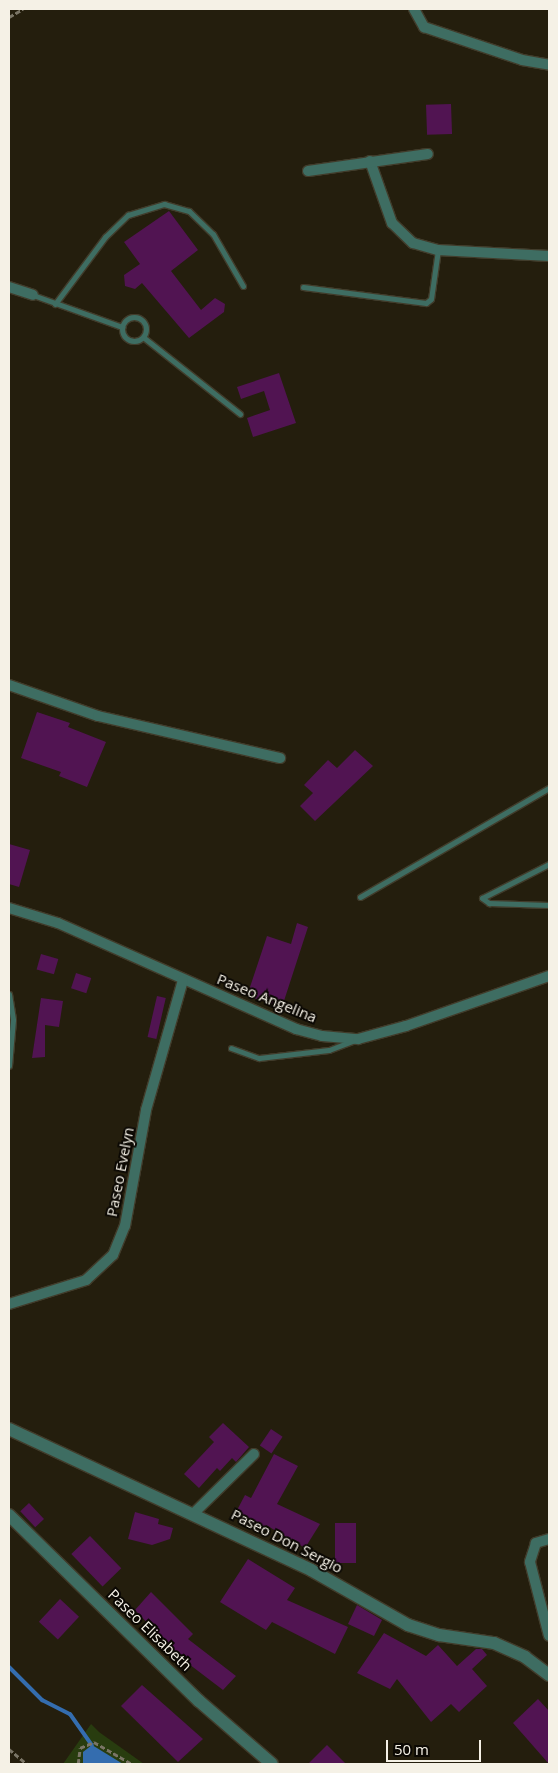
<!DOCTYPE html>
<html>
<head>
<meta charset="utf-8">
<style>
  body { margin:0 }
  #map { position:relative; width:558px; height:1773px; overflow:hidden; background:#241e0d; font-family:"Open Sans",sans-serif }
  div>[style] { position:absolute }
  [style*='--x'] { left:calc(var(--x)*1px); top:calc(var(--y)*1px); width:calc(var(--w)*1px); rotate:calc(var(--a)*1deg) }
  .green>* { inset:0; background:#283c0f }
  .water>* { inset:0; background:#346daf }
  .stream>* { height:4px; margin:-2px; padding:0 2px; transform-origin:2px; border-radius:2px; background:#346daf }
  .building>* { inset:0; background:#511452; transform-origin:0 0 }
  .path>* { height:2.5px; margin-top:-1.25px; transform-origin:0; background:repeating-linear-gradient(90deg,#7a7566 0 5px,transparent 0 7.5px) }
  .roads { filter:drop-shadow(1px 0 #413c2b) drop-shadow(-1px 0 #413c2b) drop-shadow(0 1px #413c2b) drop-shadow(0 -1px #413c2b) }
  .service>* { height:5px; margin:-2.5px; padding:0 2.5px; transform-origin:2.5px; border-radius:2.5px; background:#3e6d62 }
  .service>.ring { margin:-2.5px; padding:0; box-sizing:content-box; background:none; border:5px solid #3e6d62; border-radius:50% }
  .minor>* { height:10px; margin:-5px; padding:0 5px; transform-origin:5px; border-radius:5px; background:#3e6d62 }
  .tertiary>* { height:12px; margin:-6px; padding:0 6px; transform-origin:6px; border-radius:6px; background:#3e6d62 }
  span { translate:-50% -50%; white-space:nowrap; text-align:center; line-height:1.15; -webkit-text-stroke:4px #0b0803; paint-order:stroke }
  .street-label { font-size:15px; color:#f5f1e6 }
  .frame { position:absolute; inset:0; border:10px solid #f5f1e6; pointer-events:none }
  .scale { position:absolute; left:386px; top:1740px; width:95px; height:22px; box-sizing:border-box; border:2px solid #f5f1e6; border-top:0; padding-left:6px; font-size:15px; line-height:18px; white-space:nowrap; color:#f5f1e6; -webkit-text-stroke:4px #0b0803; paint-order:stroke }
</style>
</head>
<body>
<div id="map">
  <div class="green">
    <i style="clip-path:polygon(91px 1724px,99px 1732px,144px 1764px,63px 1764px)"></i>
  </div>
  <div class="water">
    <i style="clip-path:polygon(92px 1745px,110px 1756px,123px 1764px,83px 1764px,83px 1752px)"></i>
  </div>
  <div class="stream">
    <i style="--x:9;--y:1667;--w:47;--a:45"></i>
    <i style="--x:42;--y:1700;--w:31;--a:27"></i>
    <i style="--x:70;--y:1714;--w:38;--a:55"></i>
  </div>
  <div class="building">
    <i style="left:451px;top:104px;width:30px;height:25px;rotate:88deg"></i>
    <i style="clip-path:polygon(169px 211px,198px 250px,171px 271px,201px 310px,215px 298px,225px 304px,224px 312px,189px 338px,142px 283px,135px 289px,125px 286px,124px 275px,140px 264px,124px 242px)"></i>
    <i style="clip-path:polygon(279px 373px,296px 423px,253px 437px,247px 418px,270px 410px,264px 391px,241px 399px,237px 387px)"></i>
    <i style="clip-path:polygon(37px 712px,70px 723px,68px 727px,106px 742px,87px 787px,59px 776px,61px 772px,21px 758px)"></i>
    <i style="clip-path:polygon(355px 750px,373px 766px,315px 821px,300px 806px,313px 793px,304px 785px,328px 760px,337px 768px)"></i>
    <i style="clip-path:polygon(9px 844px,30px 850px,19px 887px,9px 884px)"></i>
    <i style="clip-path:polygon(297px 923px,308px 927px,282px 1007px,247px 996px,267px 936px,291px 944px)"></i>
    <i style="left:41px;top:954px;width:18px;height:16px;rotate:16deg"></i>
    <i style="left:76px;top:973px;width:16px;height:16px;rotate:18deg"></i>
    <i style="left:157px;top:996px;width:9px;height:42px;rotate:13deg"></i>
    <i style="clip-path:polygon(41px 998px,63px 1001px,59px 1027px,45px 1025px,45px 1057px,32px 1058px)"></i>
    <i style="clip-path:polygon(223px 1423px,249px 1447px,236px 1462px,232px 1458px,220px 1471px,217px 1468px,199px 1488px,184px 1474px,214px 1442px,209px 1437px)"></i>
    <i style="left:271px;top:1429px;width:14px;height:20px;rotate:34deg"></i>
    <i style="clip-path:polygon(274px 1454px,298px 1466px,277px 1504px,320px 1524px,305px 1548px,266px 1525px,264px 1529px,235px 1514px,245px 1495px,251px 1498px)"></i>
    <i style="left:29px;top:1503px;width:22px;height:12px;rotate:47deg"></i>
    <i style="clip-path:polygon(135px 1512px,159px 1519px,158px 1524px,173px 1528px,170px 1539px,152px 1545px,128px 1539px)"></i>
    <i style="left:335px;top:1523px;width:21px;height:40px"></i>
    <i style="left:90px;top:1536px;width:45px;height:26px;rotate:46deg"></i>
    <i style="clip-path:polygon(248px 1559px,295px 1588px,287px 1600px,348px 1627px,335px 1654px,272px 1622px,266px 1630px,220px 1602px)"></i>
    <i style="clip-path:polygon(151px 1592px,193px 1634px,188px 1639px,236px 1676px,223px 1690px,181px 1658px,135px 1610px)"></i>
    <i style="left:60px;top:1599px;width:26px;height:31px;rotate:43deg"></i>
    <i style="clip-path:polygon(357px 1605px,382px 1620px,374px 1636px,348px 1624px)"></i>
    <i style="clip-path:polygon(384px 1633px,426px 1656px,438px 1645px,457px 1666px,476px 1649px,482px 1649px,487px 1655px,472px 1669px,487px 1686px,459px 1712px,451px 1704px,431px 1722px,397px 1679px,390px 1689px,357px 1673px)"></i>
    <i style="clip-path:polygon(142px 1685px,203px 1739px,178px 1762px,121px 1706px)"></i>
    <i style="clip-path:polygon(538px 1699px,549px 1711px,549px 1764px,513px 1723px)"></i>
    <i style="clip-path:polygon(327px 1745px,346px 1764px,308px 1764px)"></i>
  </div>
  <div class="path">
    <i style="--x:9;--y:17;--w:16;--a:-30"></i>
    <i style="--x:9;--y:1749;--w:23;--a:40"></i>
    <i style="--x:78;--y:1764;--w:16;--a:-83"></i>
    <i style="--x:80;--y:1748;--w:15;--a:-23"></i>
    <i style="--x:94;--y:1742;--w:44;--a:30.1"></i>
  </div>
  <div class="roads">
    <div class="service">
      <i style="--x:303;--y:287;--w:124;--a:7.4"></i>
      <i style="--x:426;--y:303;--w:6;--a:-39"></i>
      <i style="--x:431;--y:299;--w:49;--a:-81.9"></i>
      <i style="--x:33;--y:295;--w:95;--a:19.8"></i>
      <i style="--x:55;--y:304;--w:84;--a:-53.3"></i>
      <i style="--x:105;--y:237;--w:32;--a:-44"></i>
      <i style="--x:128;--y:215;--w:38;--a:-17"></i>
      <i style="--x:164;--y:204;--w:26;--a:16"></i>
      <i style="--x:189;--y:211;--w:33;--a:44"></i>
      <i style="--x:213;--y:234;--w:60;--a:60"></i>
      <i class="ring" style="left:122px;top:317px;width:19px;height:19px"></i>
      <i style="--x:143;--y:337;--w:124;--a:38.4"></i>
      <i style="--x:549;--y:864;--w:75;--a:153.1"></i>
      <i style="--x:482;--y:898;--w:9;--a:36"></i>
      <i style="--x:489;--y:903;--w:60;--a:1.9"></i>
      <i style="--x:360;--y:897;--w:218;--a:-30"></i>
      <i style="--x:9;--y:994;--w:26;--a:81"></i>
      <i style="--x:13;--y:1020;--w:46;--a:95"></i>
      <i style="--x:231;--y:1048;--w:30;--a:20"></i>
      <i style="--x:259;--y:1058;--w:70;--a:-6.5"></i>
      <i style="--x:329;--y:1050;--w:26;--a:-21"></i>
    </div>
    <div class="minor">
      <i style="--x:414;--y:9;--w:21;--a:61"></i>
      <i style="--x:424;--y:27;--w:103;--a:18.6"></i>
      <i style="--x:522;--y:60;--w:27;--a:10"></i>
      <i style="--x:370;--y:161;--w:66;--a:70.5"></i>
      <i style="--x:392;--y:223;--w:29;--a:44"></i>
      <i style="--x:413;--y:243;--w:26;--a:16"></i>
      <i style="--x:438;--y:250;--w:111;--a:3.1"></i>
      <i style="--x:308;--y:171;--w:121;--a:-8.1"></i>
      <i style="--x:9;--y:287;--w:25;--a:18"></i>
      <i style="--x:9;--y:685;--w:94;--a:19.2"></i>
      <i style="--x:98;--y:716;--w:187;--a:13"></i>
      <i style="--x:9;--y:908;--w:51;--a:17"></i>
      <i style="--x:58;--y:923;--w:261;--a:24"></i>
      <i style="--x:296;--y:1029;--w:27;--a:15"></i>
      <i style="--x:322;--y:1036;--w:36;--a:5"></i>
      <i style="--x:358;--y:1039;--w:50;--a:-15.2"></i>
      <i style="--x:406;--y:1026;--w:151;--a:-19.3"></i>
      <i style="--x:9;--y:1304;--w:81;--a:-17.3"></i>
      <i style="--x:86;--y:1280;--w:37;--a:-43"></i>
      <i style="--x:113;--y:1255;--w:31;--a:-68"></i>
      <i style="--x:125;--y:1226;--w:118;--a:-79.7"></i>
      <i style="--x:146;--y:1110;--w:135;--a:-74.1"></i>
      <i style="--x:194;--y:1513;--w:84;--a:-44.5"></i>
      <i style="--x:549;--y:1539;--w:14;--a:163"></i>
      <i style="--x:536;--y:1543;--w:20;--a:108"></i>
      <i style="--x:530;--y:1562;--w:76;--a:75.6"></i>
    </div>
    <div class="tertiary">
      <i style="--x:9;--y:1429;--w:333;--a:25"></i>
      <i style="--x:311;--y:1570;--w:112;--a:29.6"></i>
      <i style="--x:408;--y:1625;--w:33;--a:18"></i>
      <i style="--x:439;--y:1635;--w:56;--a:8.3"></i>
      <i style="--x:494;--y:1643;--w:34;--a:24"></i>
      <i style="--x:525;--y:1657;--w:30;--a:37"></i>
      <i style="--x:9;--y:1515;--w:266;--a:44.4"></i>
      <i style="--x:199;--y:1701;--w:96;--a:40.8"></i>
    </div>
  </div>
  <div class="street-label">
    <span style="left:267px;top:998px;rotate:22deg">Paseo Angelina</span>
    <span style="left:120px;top:1172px;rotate:-79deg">Paseo Evelyn</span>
    <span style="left:287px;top:1541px;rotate:27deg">Paseo Don Sergio</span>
    <span style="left:150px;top:1630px;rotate:44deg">Paseo Elisabeth</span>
  </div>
  <div class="frame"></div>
  <div class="scale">50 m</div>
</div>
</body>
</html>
